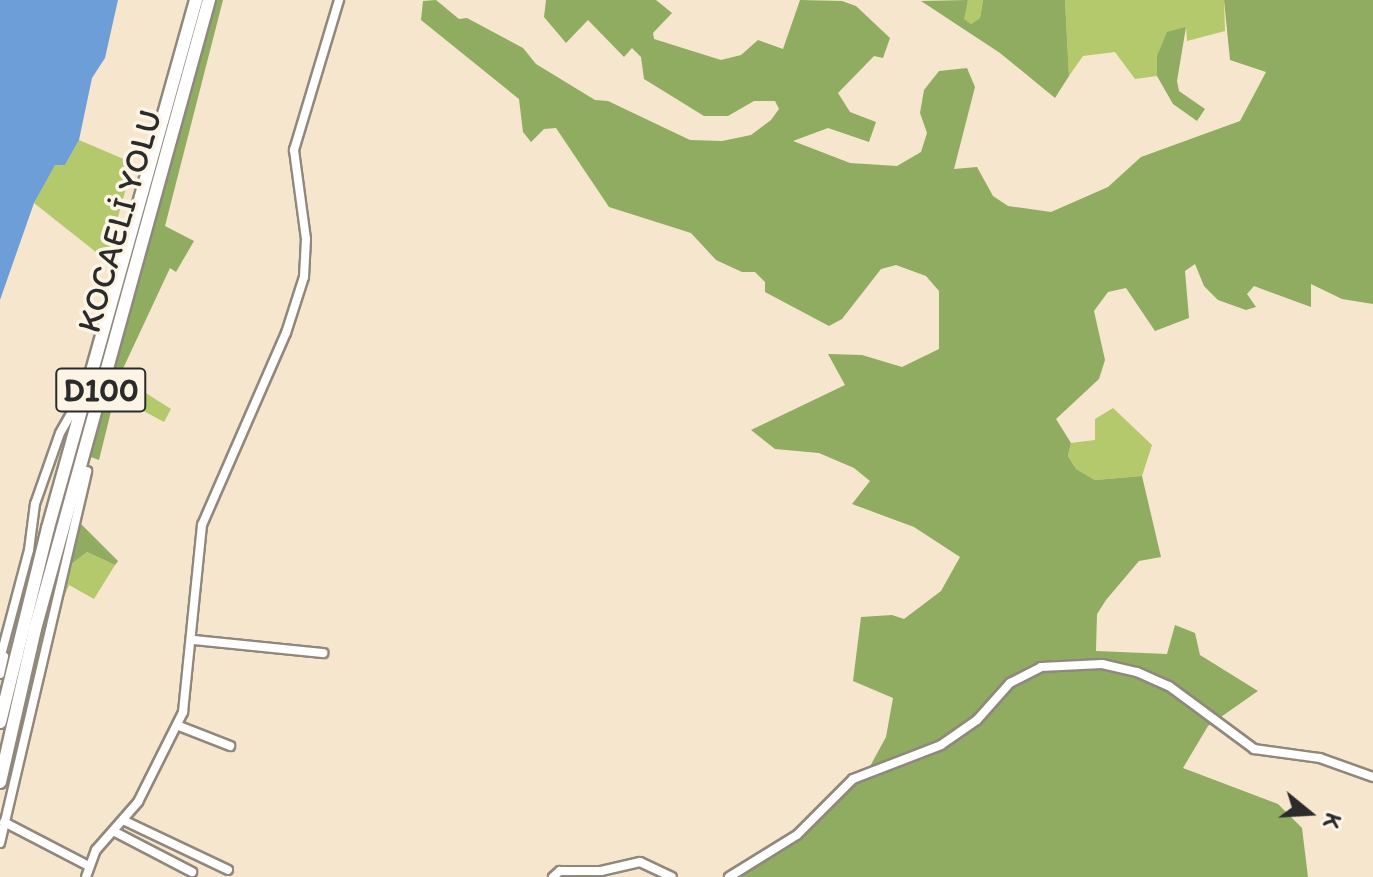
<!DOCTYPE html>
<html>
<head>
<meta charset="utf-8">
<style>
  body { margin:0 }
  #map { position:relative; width:1373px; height:877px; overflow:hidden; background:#f6e6cd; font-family:Itim,sans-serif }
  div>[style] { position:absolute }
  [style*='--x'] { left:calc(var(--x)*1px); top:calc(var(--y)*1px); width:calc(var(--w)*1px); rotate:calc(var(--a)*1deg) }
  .green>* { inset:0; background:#b4c86c }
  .forest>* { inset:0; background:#8fac60 }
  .water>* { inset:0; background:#6e9ed7 }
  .roads { filter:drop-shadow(2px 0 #90887c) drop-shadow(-2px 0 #90887c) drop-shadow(0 2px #90887c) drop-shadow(0 -2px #90887c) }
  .minor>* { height:8px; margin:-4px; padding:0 4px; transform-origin:4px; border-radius:4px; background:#fff }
  .highway>* { height:12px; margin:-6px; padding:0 6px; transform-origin:6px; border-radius:6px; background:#fff }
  span { translate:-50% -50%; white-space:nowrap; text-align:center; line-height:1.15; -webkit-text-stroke:7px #fcf5e5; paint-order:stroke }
  .shield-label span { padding:2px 6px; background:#fcf5e5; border:2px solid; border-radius:6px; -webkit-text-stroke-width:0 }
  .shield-label { font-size:32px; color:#2b2b2b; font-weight:700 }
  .street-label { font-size:34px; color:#2b2b2b }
  .north { position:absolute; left:1269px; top:773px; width:80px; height:80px; -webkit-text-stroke:6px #fcf5e5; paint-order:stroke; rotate:108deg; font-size:22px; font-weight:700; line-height:32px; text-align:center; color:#2b2b2b }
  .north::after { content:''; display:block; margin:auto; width:28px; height:36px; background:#2b2b2b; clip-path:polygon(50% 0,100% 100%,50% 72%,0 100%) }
</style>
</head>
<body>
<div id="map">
  <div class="green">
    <i style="clip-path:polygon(968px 0,983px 0,980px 18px,971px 24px,963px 19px)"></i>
    <i style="clip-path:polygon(1065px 0,1224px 0,1225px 31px,1187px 41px,1186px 27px,1157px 56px,1157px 76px,1135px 79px,1115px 52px,1083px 56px,1069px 76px)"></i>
    <i style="clip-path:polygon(79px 140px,133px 163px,106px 260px,34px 203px,55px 164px,65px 165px)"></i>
    <i style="clip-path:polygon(119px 376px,171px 409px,164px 422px,118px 397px)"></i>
    <i style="clip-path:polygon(1113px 408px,1152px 445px,1142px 476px,1095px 480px,1076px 469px,1068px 456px,1071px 443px,1095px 440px,1095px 419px)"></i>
    <i style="clip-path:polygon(87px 552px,115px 565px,94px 599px,69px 585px,49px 633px,65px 569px)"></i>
  </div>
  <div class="forest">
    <i style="clip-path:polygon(216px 0,223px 0,165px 226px,194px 241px,176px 272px,170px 268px,120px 375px,99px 460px,88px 456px)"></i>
    <i style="clip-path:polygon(436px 0,459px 19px,467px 18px,523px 48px,536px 64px,595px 100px,608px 101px,690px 140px,722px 141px,751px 135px,771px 120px,779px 109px,775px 101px,754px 101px,728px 116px,704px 116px,644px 79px,641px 57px,632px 48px,624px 57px,588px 20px,566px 43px,544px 17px,546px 0,656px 0,672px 13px,653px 33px,654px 39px,721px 60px,741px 55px,758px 40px,783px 49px,800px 0,842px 1px,856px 6px,890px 38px,883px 58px,874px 56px,838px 93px,850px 112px,876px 122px,869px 142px,828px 128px,793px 141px,850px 163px,897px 166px,921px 152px,927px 133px,920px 113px,924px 90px,939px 71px,967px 68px,975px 87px,954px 169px,977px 167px,993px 196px,1008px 206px,1051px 212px,1108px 187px,1141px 157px,1240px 121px,1266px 72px,1230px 60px,1224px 0,1373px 0,1373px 304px,1342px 299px,1311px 284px,1311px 307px,1254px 286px,1247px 294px,1256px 307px,1246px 310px,1218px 300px,1204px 286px,1195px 264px,1185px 271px,1189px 318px,1155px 331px,1126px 288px,1108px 292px,1094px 311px,1105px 360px,1099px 379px,1056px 419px,1071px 443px,1068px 456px,1076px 469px,1095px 480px,1142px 476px,1161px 557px,1139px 561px,1106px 600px,1097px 614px,1096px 651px,1167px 654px,1175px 625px,1195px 633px,1200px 655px,1258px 691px,1208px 726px,1183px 768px,1278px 804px,1302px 828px,1308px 877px,729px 877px,797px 835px,868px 770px,886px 737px,893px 698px,853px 681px,861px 617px,892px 615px,904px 619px,941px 591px,960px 557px,914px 527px,852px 504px,870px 481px,854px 468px,819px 453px,775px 449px,751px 430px,845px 385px,828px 354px,862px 355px,902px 367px,939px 349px,939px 291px,926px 276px,896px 265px,881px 269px,842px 319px,829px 326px,765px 292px,765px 282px,755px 272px,742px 272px,716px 260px,691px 233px,609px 207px,556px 128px,544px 129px,531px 142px,523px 132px,519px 99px,421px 20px,423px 1px)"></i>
    <i style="clip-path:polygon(968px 0,964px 19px,971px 24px,980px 18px,983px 0,1065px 0,1069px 76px,1055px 98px,1000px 53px,921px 1px)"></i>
    <i style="clip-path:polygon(1186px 27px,1177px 81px,1179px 91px,1205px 109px,1197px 121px,1173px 104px,1157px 76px,1157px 56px,1167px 32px)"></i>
    <i style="clip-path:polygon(77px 520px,118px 561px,115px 565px,87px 552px,65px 569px)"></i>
  </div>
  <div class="water">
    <i style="clip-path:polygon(0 0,118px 0,105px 58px,92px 78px,79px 140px,65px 165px,55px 165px,34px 203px,0 300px)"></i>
  </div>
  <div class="roads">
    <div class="minor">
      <i style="--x:193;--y:640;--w:131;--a:5.7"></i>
      <i style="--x:0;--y:659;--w:113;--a:-75.1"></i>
      <i style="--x:29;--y:550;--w:46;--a:-82.6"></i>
      <i style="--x:35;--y:504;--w:75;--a:-70.6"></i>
      <i style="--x:60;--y:433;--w:40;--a:-60.3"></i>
      <i style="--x:0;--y:674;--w:18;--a:-77"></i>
      <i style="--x:179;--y:726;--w:55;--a:21.4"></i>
      <i style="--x:125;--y:821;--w:114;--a:25.4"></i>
      <i style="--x:4;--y:822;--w:96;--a:27.4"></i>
      <i style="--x:115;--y:832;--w:87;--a:27.5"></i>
      <i style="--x:0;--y:843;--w:382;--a:-76.8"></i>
      <i style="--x:86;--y:877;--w:29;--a:-70"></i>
      <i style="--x:96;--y:850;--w:64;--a:-48.8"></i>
      <i style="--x:138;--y:802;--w:101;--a:-63.4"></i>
      <i style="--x:183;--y:712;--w:188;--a:-84.2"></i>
      <i style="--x:202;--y:525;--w:210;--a:-66.4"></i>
      <i style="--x:286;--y:333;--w:59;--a:-72.2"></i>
      <i style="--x:304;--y:277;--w:38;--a:-87"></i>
      <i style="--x:306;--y:239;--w:90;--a:-97.7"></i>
      <i style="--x:294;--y:150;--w:157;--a:-73.3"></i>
      <i style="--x:553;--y:877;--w:9;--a:-41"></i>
      <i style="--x:560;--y:871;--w:41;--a:0"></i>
      <i style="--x:601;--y:871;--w:40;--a:-13"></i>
      <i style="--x:640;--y:862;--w:35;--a:25"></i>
      <i style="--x:729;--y:877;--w:80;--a:-31.7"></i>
      <i style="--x:797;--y:835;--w:79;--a:-45"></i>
      <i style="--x:853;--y:779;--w:94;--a:-21.1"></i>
      <i style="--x:941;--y:745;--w:44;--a:-34.8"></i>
      <i style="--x:977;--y:720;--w:50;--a:-48.3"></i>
      <i style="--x:1010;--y:683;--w:35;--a:-27"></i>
      <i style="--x:1041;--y:667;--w:61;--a:-2.8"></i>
      <i style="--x:1102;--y:664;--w:36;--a:13"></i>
      <i style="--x:1137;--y:672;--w:35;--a:24"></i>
      <i style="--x:1169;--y:686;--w:106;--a:36.5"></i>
      <i style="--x:1254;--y:749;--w:67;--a:7.8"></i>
      <i style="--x:1320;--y:758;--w:56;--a:19.7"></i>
    </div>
    <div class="highway">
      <i style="--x:0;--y:722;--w:200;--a:-76.1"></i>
      <i style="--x:48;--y:528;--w:548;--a:-74.34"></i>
      <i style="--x:0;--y:782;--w:157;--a:-77.1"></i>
      <i style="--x:35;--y:629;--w:653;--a:-74.54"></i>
    </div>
  </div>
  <div class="shield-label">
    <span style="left:101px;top:390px">D100</span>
  </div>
  <div class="street-label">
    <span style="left:119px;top:221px;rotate:-74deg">KOCAELİ YOLU</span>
  </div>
  <div class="north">K</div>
</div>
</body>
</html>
